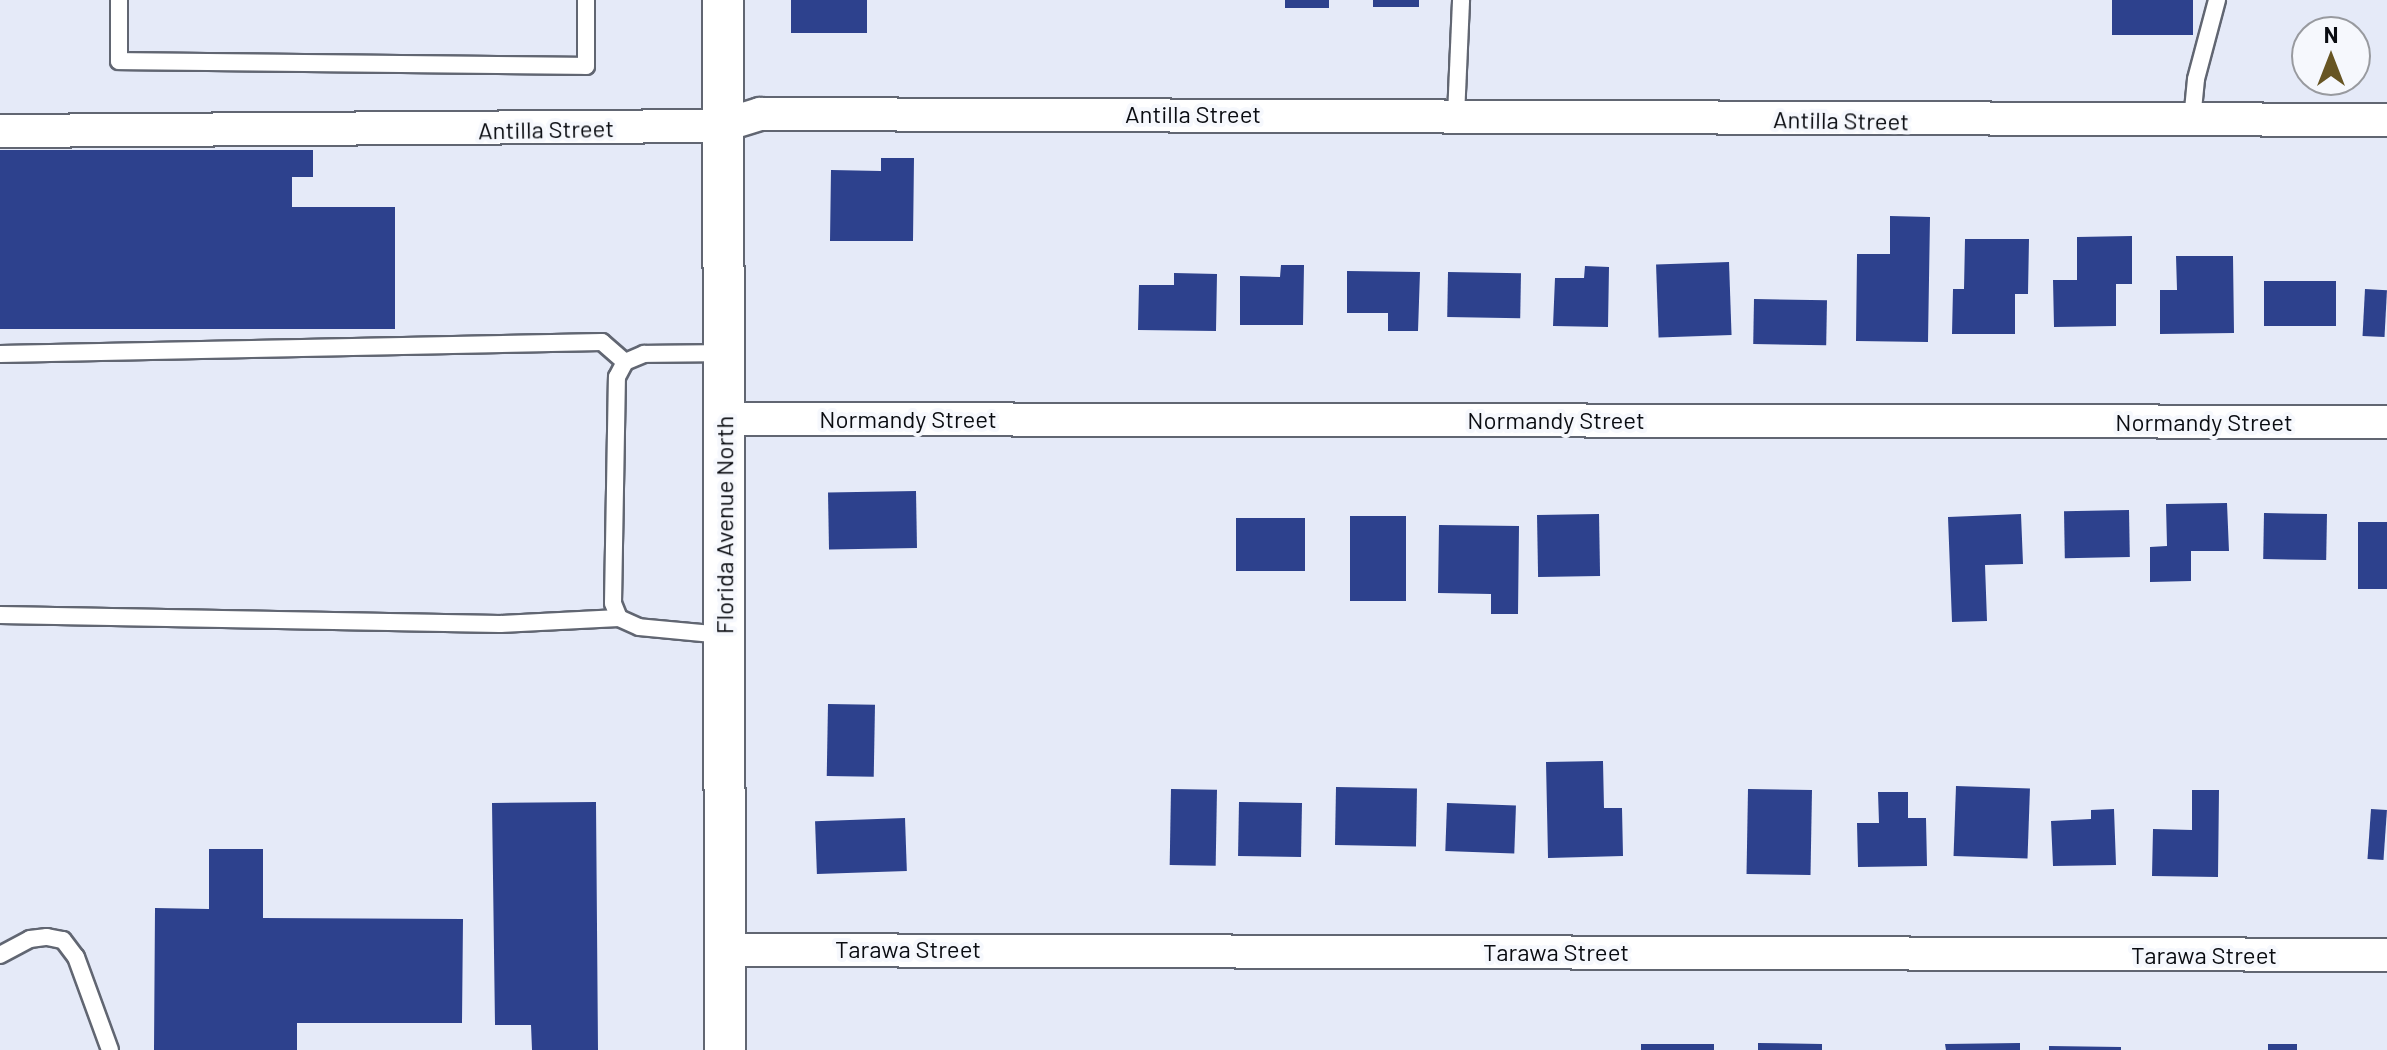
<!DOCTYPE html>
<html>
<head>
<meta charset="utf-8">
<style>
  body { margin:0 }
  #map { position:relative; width:2387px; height:1050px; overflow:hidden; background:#e5eaf8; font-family:Barlow,sans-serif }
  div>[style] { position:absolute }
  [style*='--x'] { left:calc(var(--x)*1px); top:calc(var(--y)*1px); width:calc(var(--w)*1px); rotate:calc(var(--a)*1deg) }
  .building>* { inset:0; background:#2d418d; transform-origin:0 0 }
  .roads { filter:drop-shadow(2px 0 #616672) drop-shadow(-2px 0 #616672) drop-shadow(0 2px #616672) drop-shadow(0 -2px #616672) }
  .service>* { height:16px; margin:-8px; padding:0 8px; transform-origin:8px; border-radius:8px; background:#fff }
  .minor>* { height:32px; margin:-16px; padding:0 16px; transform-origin:16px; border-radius:16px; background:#fff }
  .tertiary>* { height:40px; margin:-20px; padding:0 20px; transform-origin:20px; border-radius:20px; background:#fff }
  span { translate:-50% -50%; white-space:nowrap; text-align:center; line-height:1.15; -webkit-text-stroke:8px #f6f8fd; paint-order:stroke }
  .street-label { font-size:24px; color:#0a0c11 }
  .north { position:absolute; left:2291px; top:16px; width:80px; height:80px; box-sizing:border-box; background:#f6f8fd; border:2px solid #989a9f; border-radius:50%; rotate:0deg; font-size:22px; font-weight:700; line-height:32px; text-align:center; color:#0a0c11 }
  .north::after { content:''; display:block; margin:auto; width:28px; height:36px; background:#675523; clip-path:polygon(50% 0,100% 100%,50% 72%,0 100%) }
</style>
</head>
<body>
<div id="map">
  <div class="building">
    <i style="left:791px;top:0;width:76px;height:33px"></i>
    <i style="left:1285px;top:0;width:44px;height:8px"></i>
    <i style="left:1373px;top:0;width:46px;height:7px"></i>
    <i style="left:2112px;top:0;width:81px;height:35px"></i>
    <i style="clip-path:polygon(0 150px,313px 150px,313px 177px,292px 177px,292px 207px,395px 207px,395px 329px,0 329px)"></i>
    <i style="clip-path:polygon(881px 158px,914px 158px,913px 241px,830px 241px,831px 170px,881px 171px)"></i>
    <i style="clip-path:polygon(1890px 216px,1930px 217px,1928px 342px,1856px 341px,1857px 254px,1890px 254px)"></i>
    <i style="clip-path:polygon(2132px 236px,2132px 284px,2116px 284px,2116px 326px,2054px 327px,2053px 280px,2077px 280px,2077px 237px)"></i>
    <i style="clip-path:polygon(1965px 239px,2029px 239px,2028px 294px,2015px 294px,2015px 334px,1952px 334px,1953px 289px,1964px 289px)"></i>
    <i style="clip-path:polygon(2176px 256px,2233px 256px,2234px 333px,2160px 334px,2160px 290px,2177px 290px)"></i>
    <i style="left:1729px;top:262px;width:73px;height:73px;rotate:88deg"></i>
    <i style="clip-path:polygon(1281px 265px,1304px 265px,1303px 325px,1240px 325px,1240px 276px,1280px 277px)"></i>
    <i style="clip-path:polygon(1585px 266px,1609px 267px,1608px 327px,1553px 326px,1555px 278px,1584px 278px)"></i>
    <i style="clip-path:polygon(1347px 271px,1420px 272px,1418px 331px,1388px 331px,1388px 313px,1347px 313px)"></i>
    <i style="left:1448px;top:272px;width:73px;height:45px;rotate:1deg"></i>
    <i style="clip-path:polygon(1174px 273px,1217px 274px,1216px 331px,1138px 330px,1139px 285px,1174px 285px)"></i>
    <i style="left:2264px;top:281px;width:72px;height:45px"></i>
    <i style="left:2365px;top:289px;width:22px;height:47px;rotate:3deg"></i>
    <i style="left:1754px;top:299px;width:73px;height:45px;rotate:1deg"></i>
    <i style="left:916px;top:491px;width:57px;height:88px;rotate:89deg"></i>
    <i style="clip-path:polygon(2227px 503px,2229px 551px,2191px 551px,2191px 581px,2150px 582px,2150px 547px,2167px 546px,2166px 504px)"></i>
    <i style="left:2129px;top:510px;width:47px;height:65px;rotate:89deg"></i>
    <i style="left:2264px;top:513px;width:63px;height:46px;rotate:1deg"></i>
    <i style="left:1599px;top:514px;width:62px;height:62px;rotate:89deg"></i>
    <i style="clip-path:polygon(2021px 514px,2023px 564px,1985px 565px,1987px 621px,1952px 622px,1948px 517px)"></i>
    <i style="left:1350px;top:516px;width:56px;height:85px"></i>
    <i style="left:1236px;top:518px;width:69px;height:53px"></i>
    <i style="left:2358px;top:522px;width:29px;height:67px"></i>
    <i style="clip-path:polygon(1439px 525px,1519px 526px,1518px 614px,1491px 614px,1491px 594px,1438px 593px)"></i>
    <i style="left:828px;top:704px;width:47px;height:72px;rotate:1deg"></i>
    <i style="clip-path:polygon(1603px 761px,1604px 808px,1622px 808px,1623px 856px,1548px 858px,1546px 762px)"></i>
    <i style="left:1956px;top:786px;width:74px;height:70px;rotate:2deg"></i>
    <i style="left:1336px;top:787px;width:81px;height:58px;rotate:1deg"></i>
    <i style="left:1171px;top:789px;width:46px;height:76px;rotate:1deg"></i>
    <i style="left:1748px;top:789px;width:64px;height:85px;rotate:1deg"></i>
    <i style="clip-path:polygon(2192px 790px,2219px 790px,2218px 877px,2152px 876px,2153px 829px,2192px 830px)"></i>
    <i style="clip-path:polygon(1878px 792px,1908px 792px,1908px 818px,1926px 818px,1927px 866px,1858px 867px,1857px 823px,1879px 823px)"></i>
    <i style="clip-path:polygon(596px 802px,598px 1050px,532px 1050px,531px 1025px,495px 1025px,492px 803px)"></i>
    <i style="left:1239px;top:802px;width:63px;height:54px;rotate:1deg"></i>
    <i style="left:1447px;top:803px;width:69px;height:48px;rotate:2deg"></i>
    <i style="clip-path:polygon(2114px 809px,2116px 865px,2053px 866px,2051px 821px,2091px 819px,2091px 810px)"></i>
    <i style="left:2371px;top:809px;width:16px;height:50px;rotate:4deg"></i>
    <i style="left:905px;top:818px;width:53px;height:90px;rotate:88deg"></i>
    <i style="clip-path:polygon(209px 849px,263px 849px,263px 918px,463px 919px,462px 1023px,297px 1023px,297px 1050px,154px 1050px,155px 908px,209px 909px)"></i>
    <i style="clip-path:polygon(1758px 1043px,1822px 1044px,1822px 1050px,1758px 1050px)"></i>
    <i style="clip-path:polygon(2020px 1043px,2020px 1050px,1946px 1050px,1945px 1044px)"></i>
    <i style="left:1641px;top:1044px;width:73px;height:6px"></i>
    <i style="left:2268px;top:1044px;width:29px;height:6px"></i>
    <i style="clip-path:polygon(2049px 1046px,2121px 1047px,2121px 1050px,2049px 1050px)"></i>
  </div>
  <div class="roads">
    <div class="service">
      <i style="--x:119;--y:0;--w:61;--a:90"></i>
      <i style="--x:119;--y:61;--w:467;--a:0.6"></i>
      <i style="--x:586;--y:66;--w:66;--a:-90"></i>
      <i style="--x:1456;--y:116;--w:116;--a:-87.5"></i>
      <i style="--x:2192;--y:120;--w:41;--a:-84.4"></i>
      <i style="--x:2196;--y:79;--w:82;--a:-75.1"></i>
      <i style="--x:0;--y:354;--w:602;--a:-1.14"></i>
      <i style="--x:602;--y:342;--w:30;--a:41"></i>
      <i style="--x:0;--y:615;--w:500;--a:1.03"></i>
      <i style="--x:500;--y:624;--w:119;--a:-2.9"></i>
      <i style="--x:723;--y:635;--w:84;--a:-174.6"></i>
      <i style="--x:639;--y:627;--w:22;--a:-156"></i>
      <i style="--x:619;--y:618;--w:16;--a:-112"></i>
      <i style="--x:613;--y:603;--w:226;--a:-89"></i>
      <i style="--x:617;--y:377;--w:17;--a:-62"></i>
      <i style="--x:625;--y:362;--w:21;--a:-23"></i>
      <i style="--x:644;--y:354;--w:80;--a:-0.7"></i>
      <i style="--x:0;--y:955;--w:34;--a:-28"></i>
      <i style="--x:30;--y:939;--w:17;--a:-7"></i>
      <i style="--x:47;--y:937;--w:16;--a:11"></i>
      <i style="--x:63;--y:940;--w:21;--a:53"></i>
      <i style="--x:76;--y:957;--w:99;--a:69.9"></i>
    </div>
    <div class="minor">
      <i style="--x:0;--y:131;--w:721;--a:-0.4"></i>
      <i style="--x:721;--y:126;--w:41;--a:-17.1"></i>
      <i style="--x:760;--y:114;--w:1627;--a:0.21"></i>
      <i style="--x:724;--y:419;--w:1663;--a:0.1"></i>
      <i style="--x:725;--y:950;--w:1662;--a:0.17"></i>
    </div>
    <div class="tertiary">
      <i style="--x:723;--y:0;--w:1050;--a:89.89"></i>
    </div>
  </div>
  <div class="street-label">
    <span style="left:1193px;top:114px">Antilla Street</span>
    <span style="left:1841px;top:120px;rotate:1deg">Antilla Street</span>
    <span style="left:546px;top:129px;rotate:-1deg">Antilla Street</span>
    <span style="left:908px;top:419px">Normandy Street</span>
    <span style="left:1556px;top:420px">Normandy Street</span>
    <span style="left:2204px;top:422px">Normandy Street</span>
    <span style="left:724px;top:525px;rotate:-90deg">Florida Avenue North</span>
    <span style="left:908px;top:949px">Tarawa Street</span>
    <span style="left:1556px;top:952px">Tarawa Street</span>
    <span style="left:2204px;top:955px">Tarawa Street</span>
  </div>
  <div class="north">N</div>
</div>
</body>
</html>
